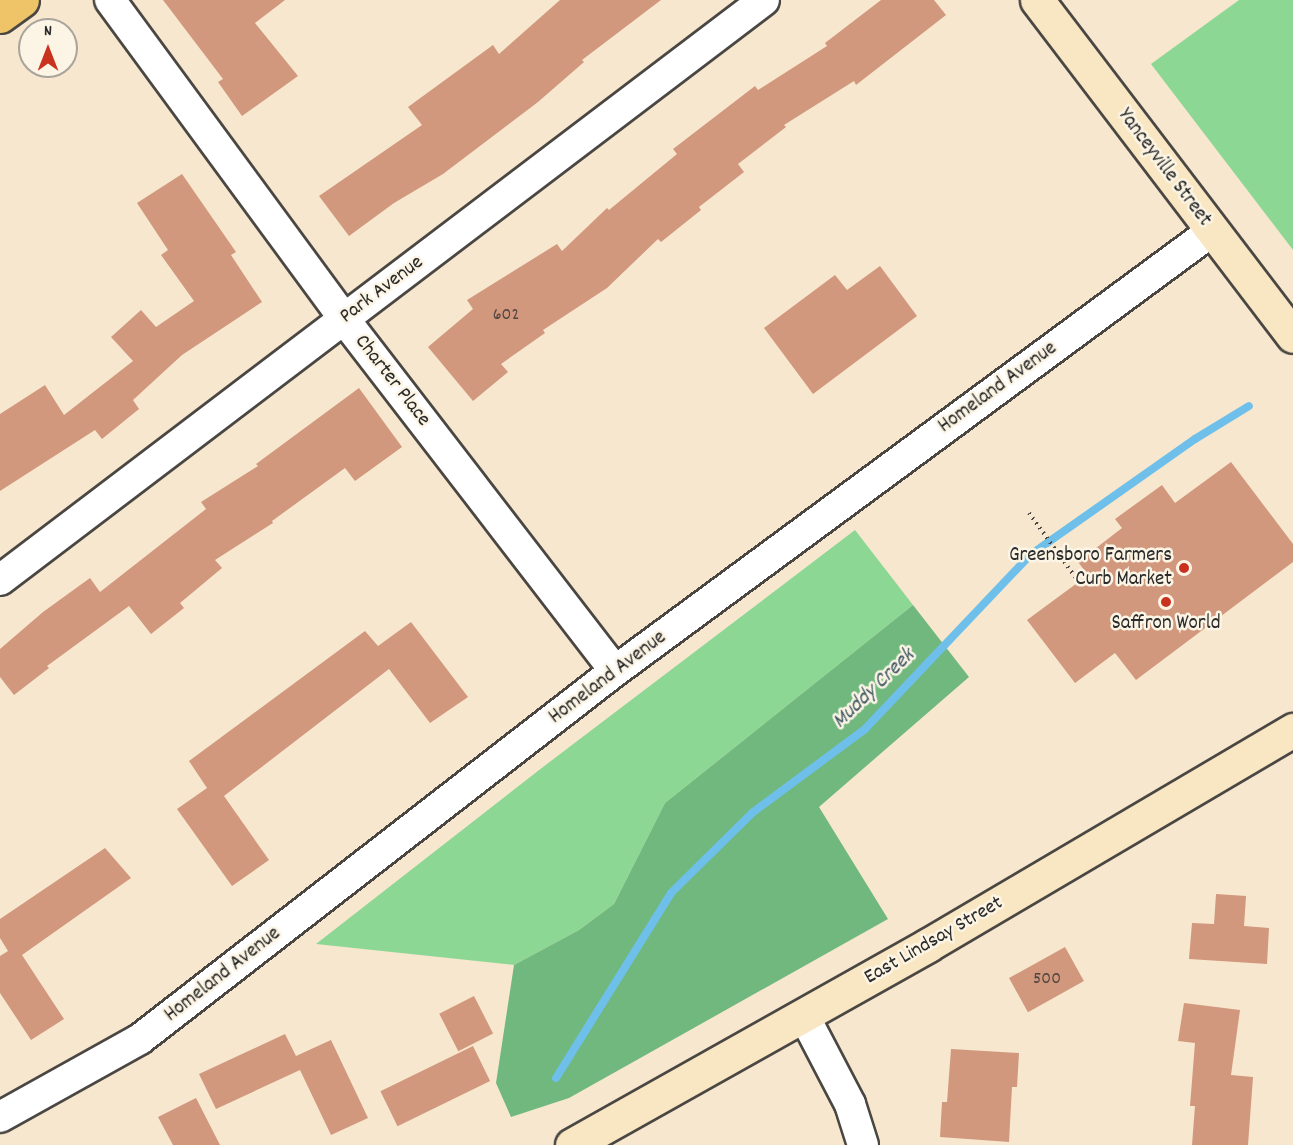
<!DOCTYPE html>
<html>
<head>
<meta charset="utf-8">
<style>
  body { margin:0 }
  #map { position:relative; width:1293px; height:1145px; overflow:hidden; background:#f7e7ce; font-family:Dekko,sans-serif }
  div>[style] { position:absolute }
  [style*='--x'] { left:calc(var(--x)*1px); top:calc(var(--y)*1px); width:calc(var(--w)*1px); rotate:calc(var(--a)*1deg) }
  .green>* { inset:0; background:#8cd794 }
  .forest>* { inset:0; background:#71b87e }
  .stream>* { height:8px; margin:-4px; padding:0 4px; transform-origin:4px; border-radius:4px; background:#6ec0ea }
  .building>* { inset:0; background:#d1987d; transform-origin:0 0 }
  .path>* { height:4px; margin-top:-2px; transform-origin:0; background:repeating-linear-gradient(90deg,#4a4743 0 1.5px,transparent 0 6px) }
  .roads { filter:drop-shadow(2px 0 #4a4743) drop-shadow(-2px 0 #4a4743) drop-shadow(0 2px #4a4743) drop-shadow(0 -2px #4a4743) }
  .street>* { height:30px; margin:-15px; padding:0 15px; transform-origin:15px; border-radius:15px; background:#fff }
  .secondary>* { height:33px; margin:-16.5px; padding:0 16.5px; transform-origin:16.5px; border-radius:16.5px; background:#f9e7c3 }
  .primary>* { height:33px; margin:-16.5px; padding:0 16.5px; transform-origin:16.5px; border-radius:16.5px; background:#efc469 }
  .dots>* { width:16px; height:16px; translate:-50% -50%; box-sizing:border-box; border:3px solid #fcf5e5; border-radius:50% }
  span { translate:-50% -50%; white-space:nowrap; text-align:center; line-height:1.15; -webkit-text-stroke:5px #fcf5e5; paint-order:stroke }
  .number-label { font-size:18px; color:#544640 }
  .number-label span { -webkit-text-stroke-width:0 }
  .street-label { font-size:21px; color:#2b2b2b }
  .poi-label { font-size:21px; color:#2b2b2b }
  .right { translate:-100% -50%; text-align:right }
  .water-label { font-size:22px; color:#3f5864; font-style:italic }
  .north { position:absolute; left:18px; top:18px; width:60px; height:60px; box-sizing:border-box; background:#fcf5e5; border:2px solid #a8a49b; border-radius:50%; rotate:0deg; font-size:16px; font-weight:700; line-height:24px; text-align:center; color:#2b2b2b }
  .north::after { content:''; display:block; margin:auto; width:21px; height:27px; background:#c8321e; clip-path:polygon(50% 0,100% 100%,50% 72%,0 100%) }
</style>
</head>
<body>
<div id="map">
  <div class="green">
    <i style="clip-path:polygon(1239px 0,1293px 0,1293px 250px,1151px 64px)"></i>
    <i style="clip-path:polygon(855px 530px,913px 605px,665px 803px,614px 904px,579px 930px,514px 965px,316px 944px,543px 767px)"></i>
  </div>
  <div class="forest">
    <i style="clip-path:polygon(913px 605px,969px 677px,819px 807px,888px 919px,569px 1098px,511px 1117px,496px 1083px,514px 965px,579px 930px,614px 904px,665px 803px)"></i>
  </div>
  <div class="stream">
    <i style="--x:556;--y:1078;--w:218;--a:-58.1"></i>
    <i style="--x:671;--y:893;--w:114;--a:-44.6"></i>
    <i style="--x:752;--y:813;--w:141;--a:-36.6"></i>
    <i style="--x:865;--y:729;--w:240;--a:-46.5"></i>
    <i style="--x:1030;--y:555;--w:202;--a:-35.1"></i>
    <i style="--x:1195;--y:439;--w:63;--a:-31.4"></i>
  </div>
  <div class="building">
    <i style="clip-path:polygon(163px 0,285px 0,255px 23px,298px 76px,242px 116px,218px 82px,223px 79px)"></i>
    <i style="clip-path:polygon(560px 0,661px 0,582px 60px,584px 62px,538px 102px,443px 174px,394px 203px,349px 236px,319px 196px,422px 125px,408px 107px,493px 45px,499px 54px)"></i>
    <i style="clip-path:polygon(881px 0,934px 0,946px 15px,856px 85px,854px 81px,784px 125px,786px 127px,738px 164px,744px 172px,699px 207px,701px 210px,661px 242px,658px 239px,607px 288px,543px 330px,545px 333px,501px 364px,508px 372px,473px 401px,428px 347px,473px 309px,467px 300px,557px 244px,562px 251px,607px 208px,609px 210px,677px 154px,673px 149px,755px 86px,758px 90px,827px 46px,825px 43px)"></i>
    <i style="clip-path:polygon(182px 174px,236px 252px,231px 255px,262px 302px,182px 355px,133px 400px,139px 409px,102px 439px,95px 430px,0 491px,0 414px,45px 385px,64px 415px,133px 361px,111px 337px,141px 310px,156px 327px,194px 301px,161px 255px,168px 250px,137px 203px)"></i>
    <i style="clip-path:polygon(880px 266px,917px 316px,813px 394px,764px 328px,835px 275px,847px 290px)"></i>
    <i style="clip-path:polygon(359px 388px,402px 447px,355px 481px,345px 468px,272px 521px,273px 523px,215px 560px,222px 568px,180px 603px,184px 608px,151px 634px,129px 606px,47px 666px,49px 668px,14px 695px,0 677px,0 649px,43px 612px,90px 578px,100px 592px,206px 509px,201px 502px,258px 466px,256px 464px)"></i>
    <i style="clip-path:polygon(1231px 462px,1293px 544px,1293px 562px,1136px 680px,1115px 653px,1075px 683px,1027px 620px,1088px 575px,1078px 562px,1122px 528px,1115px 519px,1162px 485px,1175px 503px)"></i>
    <i style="clip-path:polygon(411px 622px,468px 697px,430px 723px,389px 669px,224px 796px,269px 860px,232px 886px,177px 809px,207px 788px,189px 761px,365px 631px,378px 646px)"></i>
    <i style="clip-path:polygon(105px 848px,131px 878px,22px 955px,64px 1019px,31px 1040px,0 993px,0 956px,8px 951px,0 938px,0 919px)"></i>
    <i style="clip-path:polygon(1216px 894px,1246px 896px,1244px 926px,1269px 928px,1267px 964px,1189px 959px,1192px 923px,1214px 924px)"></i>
    <i style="left:1065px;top:947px;width:39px;height:64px;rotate:61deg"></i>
    <i style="left:474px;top:996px;width:42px;height:39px;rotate:63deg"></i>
    <i style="clip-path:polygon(1184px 1003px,1240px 1010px,1231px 1075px,1253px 1077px,1248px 1145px,1192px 1145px,1195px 1106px,1190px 1106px,1195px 1043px,1178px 1041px)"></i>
    <i style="clip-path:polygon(285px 1034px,296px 1056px,331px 1040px,368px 1118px,331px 1135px,300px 1070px,216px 1109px,199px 1074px)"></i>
    <i style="left:473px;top:1046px;width:39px;height:103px;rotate:64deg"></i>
    <i style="clip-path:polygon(951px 1049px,1019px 1053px,1017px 1087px,1012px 1087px,1009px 1142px,940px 1137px,942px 1102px,947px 1102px)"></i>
    <i style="clip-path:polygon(196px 1098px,220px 1145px,173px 1145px,158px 1117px)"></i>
  </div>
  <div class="path">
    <i style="--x:1029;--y:513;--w:84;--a:54.2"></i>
  </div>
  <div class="roads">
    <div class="street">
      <i style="--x:110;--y:0;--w:396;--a:53.7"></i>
      <i style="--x:344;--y:319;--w:444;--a:52.4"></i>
      <i style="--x:0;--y:580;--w:959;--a:-37.2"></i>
      <i style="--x:804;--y:1016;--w:99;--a:62.4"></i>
      <i style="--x:850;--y:1104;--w:43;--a:72.4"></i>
      <i style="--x:0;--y:1117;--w:160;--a:-29.1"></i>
      <i style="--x:140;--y:1039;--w:601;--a:-37.77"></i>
      <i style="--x:615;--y:671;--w:742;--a:-36.39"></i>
    </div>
    <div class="secondary">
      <i style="--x:1037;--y:0;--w:422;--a:52.7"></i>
      <i style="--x:572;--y:1145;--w:408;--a:-29.3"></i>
      <i style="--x:928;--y:945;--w:424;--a:-30.5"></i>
    </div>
    <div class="primary">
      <i style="--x:0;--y:16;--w:27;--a:-36"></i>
    </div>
  </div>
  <div class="dots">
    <i style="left:1184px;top:568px;background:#c8321e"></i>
    <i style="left:1166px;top:602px;background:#c8321e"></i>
  </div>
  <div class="number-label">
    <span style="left:506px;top:316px">602</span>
    <span style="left:1047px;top:980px">500</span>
  </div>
  <div class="street-label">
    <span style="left:1164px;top:168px;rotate:53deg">Yanceyville Street</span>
    <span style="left:382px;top:290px;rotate:-37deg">Park Avenue</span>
    <span style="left:392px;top:381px;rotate:52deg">Charter Place</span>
    <span style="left:998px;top:388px;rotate:-36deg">Homeland Avenue</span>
    <span style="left:608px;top:678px;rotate:-37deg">Homeland Avenue</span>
    <span style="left:934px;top:941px;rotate:-30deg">East Lindsay Street</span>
    <span style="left:223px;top:975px;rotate:-38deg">Homeland Avenue</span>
  </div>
  <div class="poi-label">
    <span class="right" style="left:1172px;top:568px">Greensboro Farmers<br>Curb Market</span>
    <span style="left:1166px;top:624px">Saffron World</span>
  </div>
  <div class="water-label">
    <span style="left:874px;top:689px;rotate:-44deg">Muddy Creek</span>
  </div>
  <div class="north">N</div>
</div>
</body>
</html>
